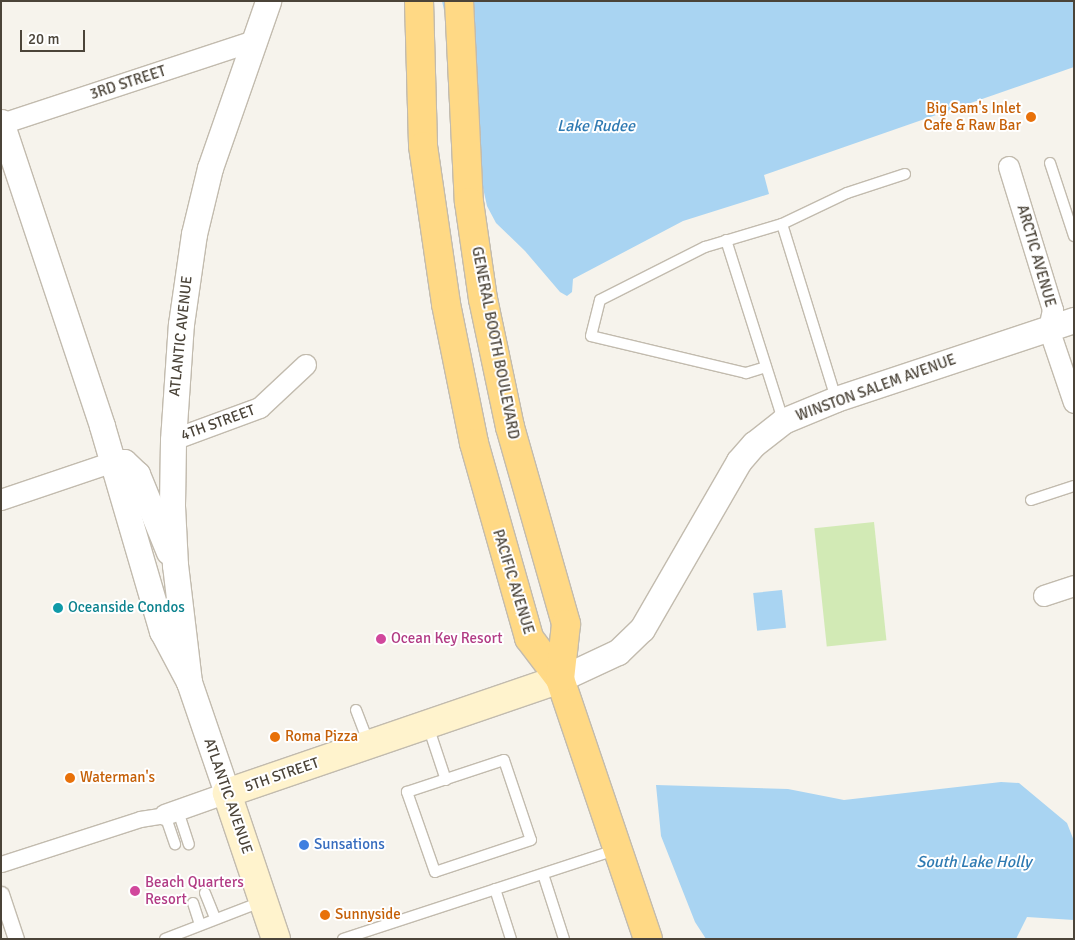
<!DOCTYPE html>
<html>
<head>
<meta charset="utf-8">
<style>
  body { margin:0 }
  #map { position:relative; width:1075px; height:940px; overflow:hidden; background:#f6f3ec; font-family:Signika,sans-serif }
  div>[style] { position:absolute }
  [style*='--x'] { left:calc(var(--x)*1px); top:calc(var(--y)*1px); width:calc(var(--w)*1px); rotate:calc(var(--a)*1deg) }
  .green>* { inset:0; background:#d2eab5; transform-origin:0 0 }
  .water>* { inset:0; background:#a9d4f2; transform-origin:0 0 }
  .roads { filter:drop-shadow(1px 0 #c2bbae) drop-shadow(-1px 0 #c2bbae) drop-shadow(0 1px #c2bbae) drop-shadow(0 -1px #c2bbae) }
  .service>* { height:10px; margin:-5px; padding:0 5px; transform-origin:5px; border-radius:5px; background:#fff }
  .pedestrian>* { height:15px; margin:-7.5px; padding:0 7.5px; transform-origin:7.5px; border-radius:7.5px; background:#fff }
  .minor>* { height:20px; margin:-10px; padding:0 10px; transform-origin:10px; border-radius:10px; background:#fff }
  .tertiary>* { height:25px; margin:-12.5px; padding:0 12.5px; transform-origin:12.5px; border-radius:12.5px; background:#fff }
  .secondary>* { height:28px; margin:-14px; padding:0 14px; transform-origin:14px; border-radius:14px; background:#fff3cd }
  .trunk>* { height:28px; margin:-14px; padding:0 14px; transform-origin:14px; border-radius:14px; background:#ffd985 }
  .dots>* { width:14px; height:14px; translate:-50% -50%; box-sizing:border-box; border:2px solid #fff; border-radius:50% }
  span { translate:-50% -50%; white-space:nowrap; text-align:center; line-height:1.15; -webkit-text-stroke:4px #fff; paint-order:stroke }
  .street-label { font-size:15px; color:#4b4439 }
  .food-label { font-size:15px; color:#c56008 }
  .right { translate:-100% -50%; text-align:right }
  .left { translate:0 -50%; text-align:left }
  .culture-label { font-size:15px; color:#0d838f }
  .hotel-label { font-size:15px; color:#b23c85 }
  .shop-label { font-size:15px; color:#366cbe }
  .water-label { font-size:16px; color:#2e7ab2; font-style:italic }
  .frame { position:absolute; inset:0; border:2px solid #4b4439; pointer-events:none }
  .scale { position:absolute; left:20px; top:30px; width:65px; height:22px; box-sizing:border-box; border:2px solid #4b4439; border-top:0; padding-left:6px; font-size:15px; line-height:18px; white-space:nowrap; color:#4b4439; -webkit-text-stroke:4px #fff; paint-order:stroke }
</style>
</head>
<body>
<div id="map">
  <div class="green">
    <i style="left:874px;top:522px;width:119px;height:60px;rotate:84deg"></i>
  </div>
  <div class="water">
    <i style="clip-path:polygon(442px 1px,1074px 1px,1074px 67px,764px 175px,769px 194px,683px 221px,573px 279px,572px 292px,567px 296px,560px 292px,525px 251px,496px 223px,487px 206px)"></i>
    <i style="left:782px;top:590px;width:38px;height:29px;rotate:84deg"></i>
    <i style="clip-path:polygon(1001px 782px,1019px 783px,1067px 823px,1074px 841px,1074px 920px,1027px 917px,1016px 939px,706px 939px,695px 922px,661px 836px,656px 785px,788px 789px,844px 800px)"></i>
  </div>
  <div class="roads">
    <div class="service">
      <i style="--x:1050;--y:163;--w:77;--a:71.8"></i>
      <i style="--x:782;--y:224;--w:182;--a:72.8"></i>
      <i style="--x:726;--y:240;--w:189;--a:72.4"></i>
      <i style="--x:766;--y:367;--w:21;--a:163"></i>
      <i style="--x:746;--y:373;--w:159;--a:-166.6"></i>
      <i style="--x:591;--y:336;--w:37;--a:-76"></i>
      <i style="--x:600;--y:300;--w:118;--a:-26.8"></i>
      <i style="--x:705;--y:247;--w:80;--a:-16.6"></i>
      <i style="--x:782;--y:224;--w:72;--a:-25.5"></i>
      <i style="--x:847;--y:193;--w:61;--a:-18.1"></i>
      <i style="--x:1031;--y:500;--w:45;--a:-18"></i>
      <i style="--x:356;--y:710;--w:36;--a:69"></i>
      <i style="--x:428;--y:726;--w:57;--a:71.6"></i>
      <i style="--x:504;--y:760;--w:84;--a:71.4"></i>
      <i style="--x:531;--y:840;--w:101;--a:161.6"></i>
      <i style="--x:435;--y:872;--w:85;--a:-109.3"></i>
      <i style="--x:407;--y:792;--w:102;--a:-18.3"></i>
      <i style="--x:178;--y:811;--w:35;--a:72"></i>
      <i style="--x:165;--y:815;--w:31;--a:71"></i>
      <i style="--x:543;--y:874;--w:68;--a:72.1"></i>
      <i style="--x:495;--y:889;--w:52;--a:72.3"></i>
      <i style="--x:205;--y:893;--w:27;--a:68"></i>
      <i style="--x:193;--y:903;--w:22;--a:72"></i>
      <i style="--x:165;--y:939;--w:103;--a:-21.1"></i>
      <i style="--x:343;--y:939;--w:287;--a:-18.1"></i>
    </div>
    <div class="pedestrian">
      <i style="--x:1;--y:864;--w:146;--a:-17.9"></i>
      <i style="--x:140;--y:819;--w:25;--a:-9"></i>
      <i style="--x:1;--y:894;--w:47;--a:71.6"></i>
    </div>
    <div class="minor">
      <i style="--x:2;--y:124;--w:266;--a:-18.2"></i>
      <i style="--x:1009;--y:167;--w:150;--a:72.9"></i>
      <i style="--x:1053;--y:310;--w:19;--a:102"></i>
      <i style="--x:1049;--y:329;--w:78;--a:71.3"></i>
      <i style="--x:173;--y:440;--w:93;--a:-20.2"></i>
      <i style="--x:260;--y:408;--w:63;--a:-43.1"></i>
      <i style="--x:1;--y:500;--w:118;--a:-18.7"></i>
      <i style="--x:1044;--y:596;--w:32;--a:-18"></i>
      <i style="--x:165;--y:815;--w:66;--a:-19.5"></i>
    </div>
    <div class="tertiary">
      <i style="--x:1;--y:122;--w:320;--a:71.6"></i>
      <i style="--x:102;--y:426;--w:214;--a:73.7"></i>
      <i style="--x:162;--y:631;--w:58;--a:62.1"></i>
      <i style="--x:189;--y:682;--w:118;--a:-96.8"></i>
      <i style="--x:175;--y:565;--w:60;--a:-92.9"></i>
      <i style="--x:172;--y:505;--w:65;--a:-89.1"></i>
      <i style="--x:173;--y:440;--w:116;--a:-86.1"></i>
      <i style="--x:181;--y:324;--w:91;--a:-81.8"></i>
      <i style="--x:194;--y:234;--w:68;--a:-76.4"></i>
      <i style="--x:210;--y:168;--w:177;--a:-70.8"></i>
      <i style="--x:113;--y:462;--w:11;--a:0"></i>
      <i style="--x:124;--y:462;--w:18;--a:43"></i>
      <i style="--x:137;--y:474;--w:84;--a:67.7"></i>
      <i style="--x:560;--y:679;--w:64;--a:-25"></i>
      <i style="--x:618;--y:652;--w:33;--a:-44"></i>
      <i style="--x:642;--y:629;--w:194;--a:-60"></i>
      <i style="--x:739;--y:461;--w:23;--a:-49"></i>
      <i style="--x:754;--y:444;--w:37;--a:-38"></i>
      <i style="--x:783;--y:421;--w:57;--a:-22.5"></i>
      <i style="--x:836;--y:399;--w:251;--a:-18.4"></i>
      <i style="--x:189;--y:682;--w:117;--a:71.1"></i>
    </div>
    <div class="secondary">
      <i style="--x:276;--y:939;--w:154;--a:-108.6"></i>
      <i style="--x:227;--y:793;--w:352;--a:-18.9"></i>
    </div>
    <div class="trunk">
      <i style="--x:419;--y:1;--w:145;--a:88.4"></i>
      <i style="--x:423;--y:146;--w:160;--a:81.7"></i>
      <i style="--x:446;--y:304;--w:142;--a:78.6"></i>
      <i style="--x:474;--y:443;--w:203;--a:74.2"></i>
      <i style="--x:529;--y:638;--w:51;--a:52.9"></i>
      <i style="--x:560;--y:679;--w:274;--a:71.3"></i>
      <i style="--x:459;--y:1;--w:201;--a:87.2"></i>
      <i style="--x:469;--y:202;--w:98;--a:81.8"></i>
      <i style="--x:483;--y:299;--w:131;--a:78.1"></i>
      <i style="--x:510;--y:427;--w:205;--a:74.1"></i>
      <i style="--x:566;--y:624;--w:55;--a:96.2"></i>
    </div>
  </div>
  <div class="dots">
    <i style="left:1031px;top:117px;background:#e8710a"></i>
    <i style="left:58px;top:608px;background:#0f9aa8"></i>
    <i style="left:381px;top:639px;background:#d1479c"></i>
    <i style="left:275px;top:737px;background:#e8710a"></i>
    <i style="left:70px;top:778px;background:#e8710a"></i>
    <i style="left:304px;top:845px;background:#3f7fe0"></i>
    <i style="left:135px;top:891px;background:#d1479c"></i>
    <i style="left:325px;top:915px;background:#e8710a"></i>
  </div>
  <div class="street-label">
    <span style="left:128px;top:83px;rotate:-18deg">3RD STREET</span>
    <span style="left:1036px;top:256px;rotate:74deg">ARCTIC AVENUE</span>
    <span style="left:181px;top:336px;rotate:-84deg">ATLANTIC AVENUE</span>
    <span style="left:495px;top:343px;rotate:79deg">GENERAL BOOTH BOULEVARD</span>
    <span style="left:876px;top:388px;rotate:-20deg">WINSTON SALEM AVENUE</span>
    <span style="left:218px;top:423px;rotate:-20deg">4TH STREET</span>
    <span style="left:513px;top:582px;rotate:73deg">PACIFIC AVENUE</span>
    <span style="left:282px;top:775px;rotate:-19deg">5TH STREET</span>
    <span style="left:228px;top:796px;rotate:71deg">ATLANTIC AVENUE</span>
  </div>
  <div class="food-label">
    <span class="right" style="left:1021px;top:117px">Big Sam's Inlet<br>Cafe &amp; Raw Bar</span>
    <span class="left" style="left:285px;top:737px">Roma Pizza</span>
    <span class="left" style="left:80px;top:778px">Waterman's</span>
    <span class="left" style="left:335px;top:915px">Sunnyside</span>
  </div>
  <div class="culture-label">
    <span class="left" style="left:68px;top:608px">Oceanside Condos</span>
  </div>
  <div class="hotel-label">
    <span class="left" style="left:391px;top:639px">Ocean Key Resort</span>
    <span class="left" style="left:145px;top:891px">Beach Quarters<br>Resort</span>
  </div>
  <div class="shop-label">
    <span class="left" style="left:314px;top:845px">Sunsations</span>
  </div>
  <div class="water-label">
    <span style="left:596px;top:126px">Lake Rudee</span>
    <span style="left:974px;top:862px">South Lake Holly</span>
  </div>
  <div class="frame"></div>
  <div class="scale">20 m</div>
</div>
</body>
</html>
